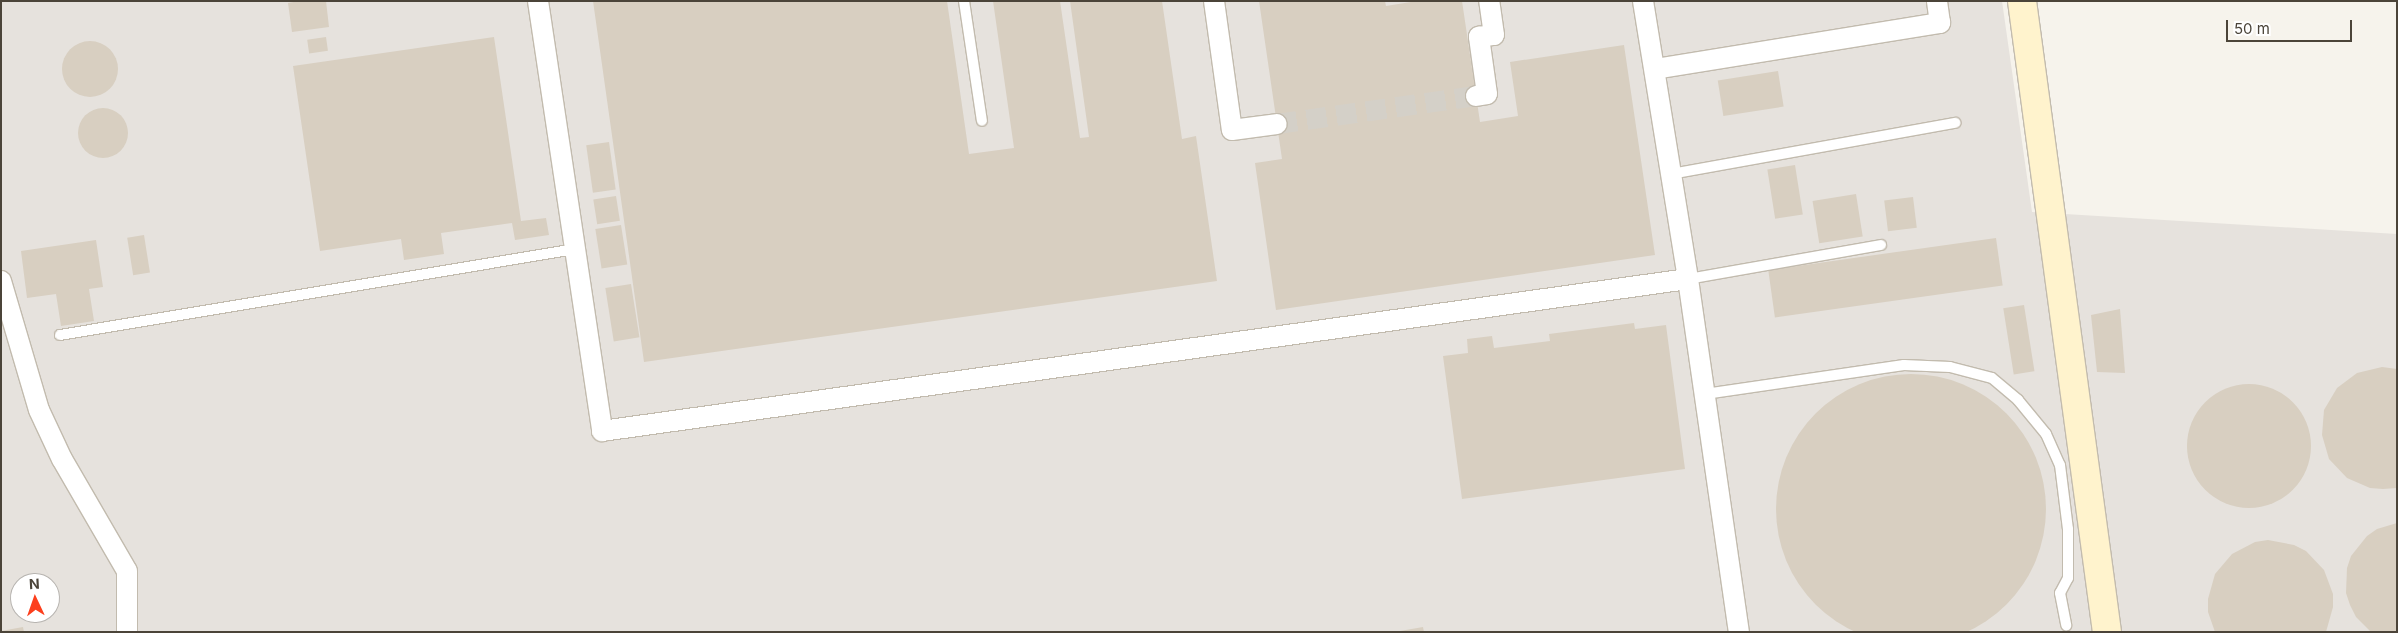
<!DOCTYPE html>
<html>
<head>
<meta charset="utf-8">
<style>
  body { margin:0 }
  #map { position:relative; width:2398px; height:633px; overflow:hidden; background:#f6f3ec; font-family:Inter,sans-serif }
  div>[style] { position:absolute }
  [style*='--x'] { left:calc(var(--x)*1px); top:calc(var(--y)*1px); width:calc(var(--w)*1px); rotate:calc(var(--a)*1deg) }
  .industrial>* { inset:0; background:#e6e2dd }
  .building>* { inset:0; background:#d8cfc1; transform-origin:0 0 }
  .round { border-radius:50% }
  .street-tunnel>* { height:20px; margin-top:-10px; transform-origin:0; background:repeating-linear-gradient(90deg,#d4d0c8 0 20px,transparent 0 30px) }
  .roads { filter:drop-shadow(1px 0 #c2bbae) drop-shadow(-1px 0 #c2bbae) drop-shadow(0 1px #c2bbae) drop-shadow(0 -1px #c2bbae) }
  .lane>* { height:10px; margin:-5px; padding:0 5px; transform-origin:5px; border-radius:5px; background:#fff }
  .street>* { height:20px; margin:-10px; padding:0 10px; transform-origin:10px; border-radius:10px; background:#fff }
  .secondary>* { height:28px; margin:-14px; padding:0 14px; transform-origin:14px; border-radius:14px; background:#fff3cd }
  span { translate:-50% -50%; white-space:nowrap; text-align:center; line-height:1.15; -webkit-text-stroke:4px #fff; paint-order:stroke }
  .frame { position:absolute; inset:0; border:2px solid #4b4439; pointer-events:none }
  .north { position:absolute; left:10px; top:573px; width:50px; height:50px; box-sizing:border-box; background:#fff; border:1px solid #b7b4b0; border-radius:50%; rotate:357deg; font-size:14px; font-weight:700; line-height:20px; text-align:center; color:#4b4439 }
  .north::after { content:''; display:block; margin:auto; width:18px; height:22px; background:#fc3f1d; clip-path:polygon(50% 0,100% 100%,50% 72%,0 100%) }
  .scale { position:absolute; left:2226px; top:20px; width:126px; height:22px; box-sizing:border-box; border:2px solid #4b4439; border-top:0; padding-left:6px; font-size:15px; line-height:18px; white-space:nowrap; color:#4b4439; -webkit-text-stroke:4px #fff; paint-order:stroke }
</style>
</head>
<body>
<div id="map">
  <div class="industrial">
    <i style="clip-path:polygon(evenodd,1px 1px,2002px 1px,2032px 212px,2397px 234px,2397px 632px,1px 632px,1px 1px,20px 583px,50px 583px,50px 613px,20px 613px,20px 583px)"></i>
  </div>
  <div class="building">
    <i style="clip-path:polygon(299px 1px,326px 1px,329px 27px,292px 32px,288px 3px)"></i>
    <i style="clip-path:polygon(593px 1px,947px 1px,969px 154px,1014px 148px,993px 1px,1060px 1px,1080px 138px,1089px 137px,1070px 1px,1162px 1px,1182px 139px,1196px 136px,1217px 281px,644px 362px)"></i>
    <i style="clip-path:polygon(1259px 1px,1385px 1px,1386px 6px,1417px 1px,1462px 1px,1480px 122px,1518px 116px,1510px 62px,1624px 45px,1655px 255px,1276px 310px,1255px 163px,1282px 159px)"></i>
    <i style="left:326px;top:37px;width:14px;height:19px;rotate:82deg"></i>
    <i style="clip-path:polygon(494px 37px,521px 221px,546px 218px,549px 235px,515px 240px,512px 223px,441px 233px,444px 254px,404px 260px,401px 239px,320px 251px,293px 66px)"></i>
    <i class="round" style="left:62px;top:41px;width:56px;height:56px"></i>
    <i style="left:1778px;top:71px;width:36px;height:61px;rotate:81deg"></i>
    <i class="round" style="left:78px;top:108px;width:50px;height:50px"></i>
    <i style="left:609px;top:142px;width:48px;height:23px;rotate:82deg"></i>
    <i style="left:1795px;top:165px;width:50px;height:28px;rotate:81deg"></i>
    <i style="left:1856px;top:194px;width:43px;height:44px;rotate:81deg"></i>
    <i style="left:616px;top:196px;width:25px;height:23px;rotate:81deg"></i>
    <i style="left:1913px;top:197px;width:31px;height:29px;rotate:83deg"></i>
    <i style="left:621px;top:225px;width:40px;height:26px;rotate:81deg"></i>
    <i style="left:144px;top:235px;width:38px;height:17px;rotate:81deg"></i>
    <i style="left:1996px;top:238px;width:48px;height:230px;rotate:82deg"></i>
    <i style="clip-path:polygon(96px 240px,103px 287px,89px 289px,94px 321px,61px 326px,56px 294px,27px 298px,21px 251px)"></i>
    <i style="left:631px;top:284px;width:54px;height:26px;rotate:81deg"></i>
    <i style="left:2024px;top:305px;width:67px;height:21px;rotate:81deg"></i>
    <i style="clip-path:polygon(2120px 309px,2125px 373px,2097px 372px,2091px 315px)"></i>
    <i style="clip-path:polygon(1634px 323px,1635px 329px,1666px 325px,1685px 469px,1462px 499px,1443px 356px,1468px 353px,1467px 339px,1492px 336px,1494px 348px,1550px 341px,1549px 334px)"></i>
    <i style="clip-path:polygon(2382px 367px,2397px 369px,2397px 488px,2383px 489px,2370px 488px,2347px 478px,2329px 459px,2322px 435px,2324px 410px,2337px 388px,2357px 373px)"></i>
    <i class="round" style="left:1776px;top:374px;width:270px;height:270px"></i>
    <i class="round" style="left:2187px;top:384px;width:124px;height:124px"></i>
    <i style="clip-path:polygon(2397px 523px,2397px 632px,2371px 632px,2356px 617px,2350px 605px,2346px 593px,2347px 568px,2351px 556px,2367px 536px,2377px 529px)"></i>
    <i style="clip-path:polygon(2268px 540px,2294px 545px,2306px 551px,2324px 570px,2333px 594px,2333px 607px,2326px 632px,2215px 632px,2208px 612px,2208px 599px,2215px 574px,2232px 554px,2255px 542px)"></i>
    <i style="clip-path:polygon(23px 627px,24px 632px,1px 632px,1px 631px)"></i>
    <i style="clip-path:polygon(1423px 627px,1424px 632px,1400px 632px,1400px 631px)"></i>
  </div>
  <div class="street-tunnel">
    <i style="--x:1277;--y:124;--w:201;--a:-8"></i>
  </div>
  <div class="roads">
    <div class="lane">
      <i style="--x:964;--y:1;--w:121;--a:81.5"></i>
      <i style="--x:1671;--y:174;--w:289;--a:-10.2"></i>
      <i style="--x:1688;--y:279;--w:196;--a:-10"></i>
      <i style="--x:60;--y:335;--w:522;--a:-9.48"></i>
      <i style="--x:1705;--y:394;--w:201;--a:-8.3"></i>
      <i style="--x:1904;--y:365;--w:46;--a:2.5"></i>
      <i style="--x:1950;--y:367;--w:43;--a:14.7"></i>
      <i style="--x:1992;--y:378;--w:34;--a:40"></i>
      <i style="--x:2018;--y:400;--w:44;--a:50.5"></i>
      <i style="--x:2046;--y:434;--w:34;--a:66"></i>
      <i style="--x:2060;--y:465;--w:64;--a:82.9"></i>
      <i style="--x:2068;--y:529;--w:49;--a:90"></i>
      <i style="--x:2068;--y:578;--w:17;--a:118"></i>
      <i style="--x:2060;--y:593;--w:33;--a:79"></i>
    </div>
    <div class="street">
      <i style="--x:538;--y:1;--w:435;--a:81.5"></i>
      <i style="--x:602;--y:431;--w:1097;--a:-7.97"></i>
      <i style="--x:1214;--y:1;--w:130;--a:82.1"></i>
      <i style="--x:1232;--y:130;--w:45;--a:-7.6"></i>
      <i style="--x:1643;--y:1;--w:282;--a:80.8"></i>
      <i style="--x:1688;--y:279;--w:357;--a:81.8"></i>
      <i style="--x:1655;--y:69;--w:289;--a:-9.2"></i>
      <i style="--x:1940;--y:23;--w:22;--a:-98"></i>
      <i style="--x:1476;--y:96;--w:11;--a:-10"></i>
      <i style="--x:1487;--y:94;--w:58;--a:-98"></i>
      <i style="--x:1479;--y:37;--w:15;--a:-8"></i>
      <i style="--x:1494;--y:35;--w:34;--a:-98"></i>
      <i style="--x:1;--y:281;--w:134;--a:73.6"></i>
      <i style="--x:39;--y:410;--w:54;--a:64.9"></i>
      <i style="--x:62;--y:459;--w:129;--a:59.9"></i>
      <i style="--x:127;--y:571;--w:61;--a:90"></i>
    </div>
    <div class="secondary">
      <i style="--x:2022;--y:1;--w:637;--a:82.33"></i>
    </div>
  </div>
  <div class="frame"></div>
  <div class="north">N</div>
  <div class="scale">50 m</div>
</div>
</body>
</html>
